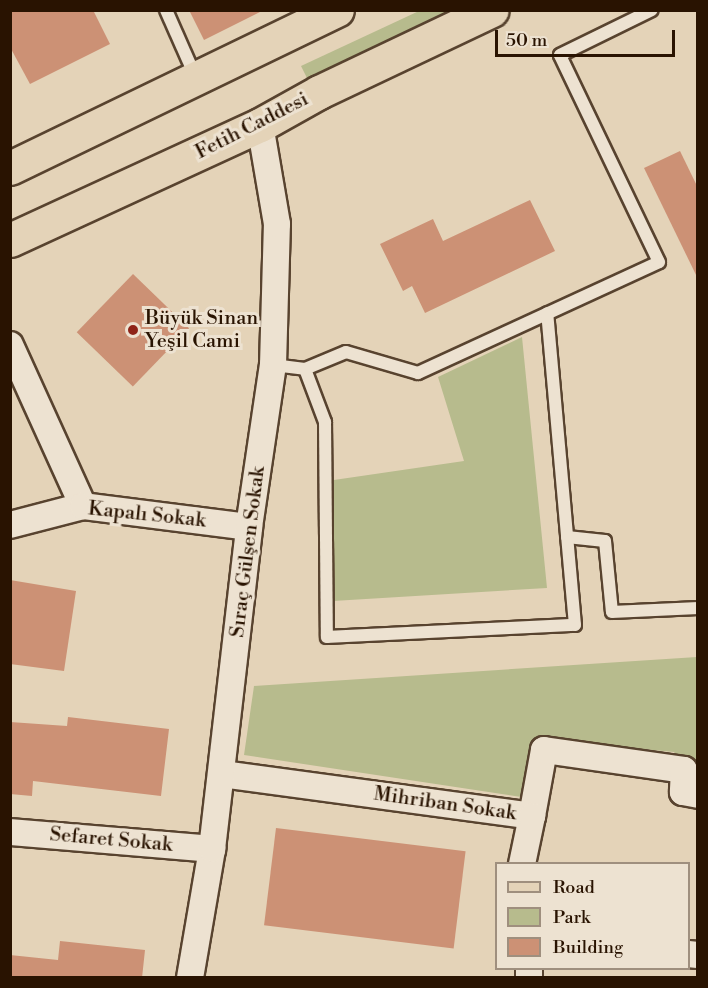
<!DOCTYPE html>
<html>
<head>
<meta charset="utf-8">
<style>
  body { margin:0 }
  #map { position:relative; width:708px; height:988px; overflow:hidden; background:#e4d3b8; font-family:"Libre Bodoni",serif }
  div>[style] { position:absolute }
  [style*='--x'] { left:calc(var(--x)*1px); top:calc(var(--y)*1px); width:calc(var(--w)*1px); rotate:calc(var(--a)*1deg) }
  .green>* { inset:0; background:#b7bb8d }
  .building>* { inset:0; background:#cc9175; transform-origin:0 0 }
  .roads { filter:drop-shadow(2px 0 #58432f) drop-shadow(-2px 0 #58432f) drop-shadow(0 2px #58432f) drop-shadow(0 -2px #58432f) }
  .service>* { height:12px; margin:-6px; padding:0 6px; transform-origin:6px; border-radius:6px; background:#ede2d1 }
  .minor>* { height:26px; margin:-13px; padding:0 13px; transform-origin:13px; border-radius:13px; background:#ede2d1 }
  .primary>* { height:33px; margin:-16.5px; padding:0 16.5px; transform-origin:16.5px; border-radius:16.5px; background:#e4d3b8 }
  .dots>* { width:16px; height:16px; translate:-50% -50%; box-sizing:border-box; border:3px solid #ede2d1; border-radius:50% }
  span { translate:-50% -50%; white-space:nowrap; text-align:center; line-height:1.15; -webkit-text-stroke:6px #ede2d1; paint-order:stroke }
  .street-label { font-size:20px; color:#291301 }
  .poi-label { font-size:20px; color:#291301 }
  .left { translate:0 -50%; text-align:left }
  .frame { position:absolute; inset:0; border:12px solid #291301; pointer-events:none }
  .legend { position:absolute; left:495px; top:862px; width:195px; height:108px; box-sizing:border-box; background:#ede2d1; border:2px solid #9f8f7e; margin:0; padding:8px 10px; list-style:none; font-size:18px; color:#291301 }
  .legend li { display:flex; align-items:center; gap:12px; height:30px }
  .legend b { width:30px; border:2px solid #9f8f7e }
  .scale { position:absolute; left:495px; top:30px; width:180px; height:27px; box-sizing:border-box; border:3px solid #291301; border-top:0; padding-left:8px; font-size:18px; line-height:21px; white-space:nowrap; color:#291301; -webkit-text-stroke:4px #ede2d1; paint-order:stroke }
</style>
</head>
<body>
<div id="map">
  <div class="green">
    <i style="clip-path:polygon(419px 11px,451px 11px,307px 78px,301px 66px)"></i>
    <i style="clip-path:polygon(522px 337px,547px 588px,333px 601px,327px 481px,464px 461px,438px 377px)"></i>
    <i style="clip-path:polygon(697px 657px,697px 788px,674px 752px,535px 739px,528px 798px,244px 755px,254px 686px)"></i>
  </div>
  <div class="building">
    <i style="clip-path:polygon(10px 10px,93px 10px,110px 44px,30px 84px,10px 47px)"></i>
    <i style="clip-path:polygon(189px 10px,264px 10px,204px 40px)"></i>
    <i style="clip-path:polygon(680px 151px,698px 188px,698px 279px,644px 168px)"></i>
    <i style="clip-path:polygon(530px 200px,555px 251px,425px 313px,412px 286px,403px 291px,380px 244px,433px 219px,443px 241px)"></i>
    <i style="left:133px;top:274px;width:78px;height:81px;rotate:44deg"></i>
    <i style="clip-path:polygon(10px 580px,76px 591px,64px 671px,10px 664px)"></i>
    <i style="clip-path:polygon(68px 717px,169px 729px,161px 796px,33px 781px,32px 796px,10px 794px,10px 722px,67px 726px)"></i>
    <i style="left:276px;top:828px;width:191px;height:98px;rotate:7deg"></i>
    <i style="clip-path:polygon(60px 941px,145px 950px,142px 978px,10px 978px,10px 955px,58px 960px)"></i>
  </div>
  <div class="roads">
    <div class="service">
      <i style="--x:166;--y:10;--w:74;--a:66.2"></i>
      <i style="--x:273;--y:365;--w:32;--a:7"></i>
      <i style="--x:305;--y:369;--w:44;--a:-22.5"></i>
      <i style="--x:346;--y:352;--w:75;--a:16.3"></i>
      <i style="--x:418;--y:373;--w:265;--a:-24.7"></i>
      <i style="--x:659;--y:262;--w:229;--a:-115.6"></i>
      <i style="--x:560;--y:55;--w:102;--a:-26.1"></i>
      <i style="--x:305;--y:369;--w:57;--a:69.3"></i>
      <i style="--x:325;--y:422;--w:215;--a:89.5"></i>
      <i style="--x:327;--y:637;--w:248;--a:-2.8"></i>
      <i style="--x:575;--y:625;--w:313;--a:-95.1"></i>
      <i style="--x:567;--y:537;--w:38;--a:6"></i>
      <i style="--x:605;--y:541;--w:71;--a:84.4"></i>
      <i style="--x:612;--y:612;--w:86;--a:-2.7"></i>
    </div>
    <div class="minor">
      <i style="--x:10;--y:345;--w:177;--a:65.6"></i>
      <i style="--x:10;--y:525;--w:75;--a:-14.6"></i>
      <i style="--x:83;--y:506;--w:167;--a:7.2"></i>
      <i style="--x:222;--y:774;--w:313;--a:7.7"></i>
      <i style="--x:532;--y:816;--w:67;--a:-79.7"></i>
      <i style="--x:544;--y:750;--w:141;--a:8.1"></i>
      <i style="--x:684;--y:770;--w:22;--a:93"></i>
      <i style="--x:683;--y:792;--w:15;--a:11"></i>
      <i style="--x:10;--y:832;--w:203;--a:4.8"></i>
      <i style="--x:522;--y:864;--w:49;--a:-78.2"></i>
      <i style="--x:688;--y:954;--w:10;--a:6"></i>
      <i style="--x:190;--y:978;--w:131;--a:-80.3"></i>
      <i style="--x:212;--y:849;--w:324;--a:-83.4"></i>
      <i style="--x:249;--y:527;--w:164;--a:-81.6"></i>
      <i style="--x:273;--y:365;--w:141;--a:-88.4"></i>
      <i style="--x:277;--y:224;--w:100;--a:-99.7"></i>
      <i style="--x:529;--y:978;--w:10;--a:-90"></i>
    </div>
    <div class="primary">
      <i style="--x:10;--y:168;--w:363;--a:-25.8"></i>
      <i style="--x:10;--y:240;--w:275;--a:-24.7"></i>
      <i style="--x:260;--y:125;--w:68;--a:-29.2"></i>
      <i style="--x:319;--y:92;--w:191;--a:-25.4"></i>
    </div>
  </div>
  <div class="dots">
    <i style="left:133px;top:330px;background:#8f2418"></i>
  </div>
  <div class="street-label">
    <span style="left:252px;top:126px;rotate:-27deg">Fetih Caddesi</span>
    <span style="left:147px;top:515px;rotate:6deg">Kapalı Sokak</span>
    <span style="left:248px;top:552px;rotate:-83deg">Sıraç Gülşen Sokak</span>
    <span style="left:445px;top:804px;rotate:8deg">Mihriban Sokak</span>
    <span style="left:111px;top:840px;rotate:5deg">Sefaret Sokak</span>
  </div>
  <div class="poi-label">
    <span class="left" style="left:145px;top:330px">Büyük Sinan<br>Yeşil Cami</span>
  </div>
  <div class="frame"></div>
  <ul class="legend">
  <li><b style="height:8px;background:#e4d3b8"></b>Road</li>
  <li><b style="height:16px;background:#b7bb8d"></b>Park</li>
  <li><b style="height:16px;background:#cc9175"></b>Building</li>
  </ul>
  <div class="scale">50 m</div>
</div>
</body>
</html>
